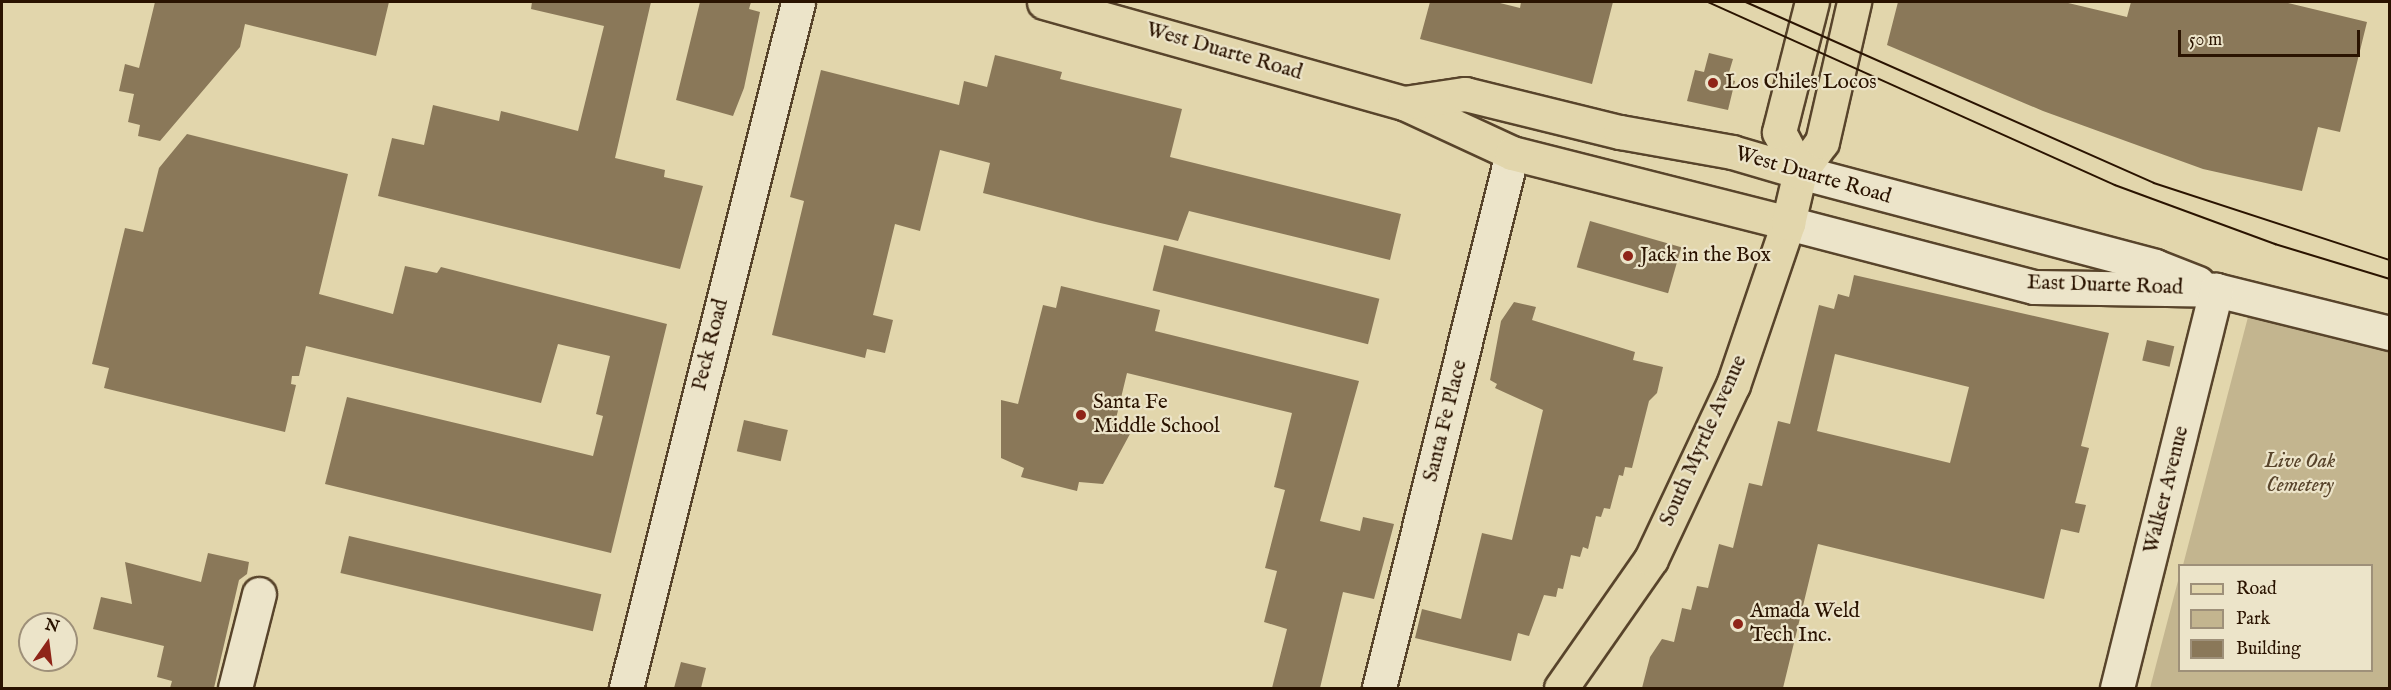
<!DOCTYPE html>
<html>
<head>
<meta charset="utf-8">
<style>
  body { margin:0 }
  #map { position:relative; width:2391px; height:690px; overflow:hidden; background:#e2d6ac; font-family:"IM FELL English",serif }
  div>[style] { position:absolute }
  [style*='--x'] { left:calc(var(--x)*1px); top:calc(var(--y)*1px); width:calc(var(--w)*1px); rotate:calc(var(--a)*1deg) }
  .green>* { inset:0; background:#c3b58f }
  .building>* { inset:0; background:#8a7859; transform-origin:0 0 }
  .roads { filter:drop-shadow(2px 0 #58442b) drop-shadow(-2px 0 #58442b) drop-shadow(0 2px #58442b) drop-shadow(0 -2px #58442b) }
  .minor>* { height:33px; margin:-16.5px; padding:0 16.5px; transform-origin:16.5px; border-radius:16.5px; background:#ece4c9 }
  .major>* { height:33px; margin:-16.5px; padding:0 16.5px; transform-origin:16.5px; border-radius:16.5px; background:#e2d6ac }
  .tram>* { height:1.5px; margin:-0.75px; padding:0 0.75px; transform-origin:0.75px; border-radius:0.75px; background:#2a1300 }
  .dots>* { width:16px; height:16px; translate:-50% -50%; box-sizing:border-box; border:3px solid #ece4c9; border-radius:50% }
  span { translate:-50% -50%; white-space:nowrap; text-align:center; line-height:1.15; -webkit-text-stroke:4.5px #ece4c9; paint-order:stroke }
  .street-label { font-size:21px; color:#2a1300 }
  .poi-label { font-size:21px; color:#2a1300 }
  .left { translate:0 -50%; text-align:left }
  .park-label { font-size:21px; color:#58442b; font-style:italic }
  .frame { position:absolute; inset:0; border:3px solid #2a1300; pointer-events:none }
  .legend { position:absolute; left:2178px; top:564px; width:195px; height:108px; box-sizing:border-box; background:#ece4c9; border:2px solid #9e9079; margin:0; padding:8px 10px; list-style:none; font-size:18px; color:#2a1300 }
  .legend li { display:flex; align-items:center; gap:12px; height:30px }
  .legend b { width:30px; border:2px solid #9e9079 }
  .north { position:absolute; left:18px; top:612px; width:60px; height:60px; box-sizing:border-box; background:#ece4c9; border:2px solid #9e9079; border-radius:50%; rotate:14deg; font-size:16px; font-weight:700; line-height:24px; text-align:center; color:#2a1300 }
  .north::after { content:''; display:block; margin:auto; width:21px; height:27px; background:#8f2418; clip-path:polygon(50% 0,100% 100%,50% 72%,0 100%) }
  .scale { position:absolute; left:2178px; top:30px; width:182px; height:27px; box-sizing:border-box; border:3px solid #2a1300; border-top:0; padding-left:8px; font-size:18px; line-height:21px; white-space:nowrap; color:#2a1300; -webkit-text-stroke:4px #ece4c9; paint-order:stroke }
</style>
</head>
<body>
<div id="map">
  <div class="green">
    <i style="clip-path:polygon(2248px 317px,2389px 351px,2389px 688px,2150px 688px,2179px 577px,2180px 670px,2372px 670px,2372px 566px,2183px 565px)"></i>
  </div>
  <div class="building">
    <i style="clip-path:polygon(155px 2px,389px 2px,376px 56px,245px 24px,240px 47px,160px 141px,138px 136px,140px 125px,128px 122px,134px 94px,119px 91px,125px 64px,139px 68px)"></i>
    <i style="clip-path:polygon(532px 2px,651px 2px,615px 158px,665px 170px,664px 177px,703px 186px,680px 269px,378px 196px,392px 138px,424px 145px,433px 105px,499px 121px,501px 111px,578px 131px,604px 26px,531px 9px)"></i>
    <i style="clip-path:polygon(700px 2px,751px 2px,749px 9px,760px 12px,744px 88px,733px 116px,676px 100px)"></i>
    <i style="clip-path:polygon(1430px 2px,1496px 2px,1520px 8px,1521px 2px,1613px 2px,1592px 84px,1420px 39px)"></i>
    <i style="clip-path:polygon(1898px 2px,2064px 2px,2127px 17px,2131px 2px,2284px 2px,2367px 22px,2340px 132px,2318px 127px,2302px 191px,2203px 169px,2043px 111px,1887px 45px)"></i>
    <i style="clip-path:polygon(1709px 53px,1733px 59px,1727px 79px,1735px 81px,1728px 110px,1687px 101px,1695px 70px,1704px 72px)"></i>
    <i style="clip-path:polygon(995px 55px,1062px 72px,1060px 79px,1182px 109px,1170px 157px,1401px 214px,1390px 260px,1189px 211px,1178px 241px,1096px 222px,983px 193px,990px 163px,940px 150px,920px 231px,895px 224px,873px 315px,893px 320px,885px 353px,867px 349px,865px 358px,772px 335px,804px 201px,790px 197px,821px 70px,959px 105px,964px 81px,987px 87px)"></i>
    <i style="clip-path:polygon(187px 134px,348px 174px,319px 294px,393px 314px,405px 266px,437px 273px,441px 267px,667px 324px,611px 553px,325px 484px,347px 397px,593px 456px,603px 416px,596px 414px,610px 356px,558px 344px,541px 403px,306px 346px,299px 376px,292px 376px,291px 384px,296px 385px,285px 432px,104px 388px,109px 368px,92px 364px,125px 228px,143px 232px,159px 168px)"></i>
    <i style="left:1590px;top:221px;width:95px;height:48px;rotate:16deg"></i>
    <i style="left:1164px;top:245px;width:222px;height:47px;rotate:14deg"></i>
    <i style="clip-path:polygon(evenodd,1854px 275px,2109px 333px,2081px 446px,2089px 448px,2075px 503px,2086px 505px,2079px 533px,2061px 529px,2044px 599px,1818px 544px,1783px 688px,1642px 688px,1650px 657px,1662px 639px,1674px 642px,1682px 608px,1691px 610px,1697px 586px,1708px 588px,1719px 544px,1733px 548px,1749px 483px,1762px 486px,1778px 421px,1790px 424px,1819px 305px,1834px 309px,1838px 294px,1849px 297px,1854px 275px,1835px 354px,1969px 387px,1950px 463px,1817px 431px,1835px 354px)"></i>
    <i style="clip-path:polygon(1061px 286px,1160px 310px,1155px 331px,1359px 381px,1320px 521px,1360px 531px,1363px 517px,1394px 524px,1374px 599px,1343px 592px,1320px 688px,1272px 688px,1287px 629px,1264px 622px,1277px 571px,1265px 568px,1285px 490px,1274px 487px,1292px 413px,1127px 373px,1114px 427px,1131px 432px,1103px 484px,1079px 482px,1077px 491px,1021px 477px,1024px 468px,1001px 458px,1001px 400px,1018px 404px,1043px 305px,1056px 308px)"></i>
    <i style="clip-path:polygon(1514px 302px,1536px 307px,1532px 320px,1635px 352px,1633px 360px,1663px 367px,1657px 393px,1649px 401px,1632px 468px,1625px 467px,1623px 476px,1619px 475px,1610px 509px,1604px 508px,1601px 517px,1596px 516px,1588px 549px,1583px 547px,1580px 557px,1571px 555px,1563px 589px,1558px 588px,1556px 597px,1544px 595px,1529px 636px,1518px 633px,1511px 661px,1415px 638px,1422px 609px,1461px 619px,1482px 533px,1512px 540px,1543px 410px,1495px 388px,1497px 384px,1490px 380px,1501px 321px)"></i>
    <i style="left:2147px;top:340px;width:28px;height:21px;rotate:13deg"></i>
    <i style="left:744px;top:420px;width:45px;height:32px;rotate:13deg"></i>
    <i style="left:349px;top:536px;width:259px;height:38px;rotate:13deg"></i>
    <i style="clip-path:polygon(208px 553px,249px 562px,247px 574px,239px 580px,214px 688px,170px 688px,172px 681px,157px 677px,164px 646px,93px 629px,101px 597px,132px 604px,125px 562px,201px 582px)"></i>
    <i style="clip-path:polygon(681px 662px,706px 668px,701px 688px,674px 688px)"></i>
  </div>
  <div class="roads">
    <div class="minor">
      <i style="--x:1800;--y:172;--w:367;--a:14.8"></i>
      <i style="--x:2155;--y:266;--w:46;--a:21.6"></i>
      <i style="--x:1788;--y:223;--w:254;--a:14.6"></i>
      <i style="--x:2034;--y:287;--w:182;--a:0.9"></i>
      <i style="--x:2216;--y:290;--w:179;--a:13.9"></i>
      <i style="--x:235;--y:688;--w:97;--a:-75.7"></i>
      <i style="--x:626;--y:688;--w:707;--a:-75.92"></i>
      <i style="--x:1379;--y:688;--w:551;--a:-76.04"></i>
      <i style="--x:2117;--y:688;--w:410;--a:-76"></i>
    </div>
    <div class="major">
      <i style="--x:1044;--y:2;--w:374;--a:15.7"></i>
      <i style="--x:1404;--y:103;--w:119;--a:24.8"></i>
      <i style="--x:1512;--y:153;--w:285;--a:14.2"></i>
      <i style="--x:1404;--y:103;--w:62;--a:-8.4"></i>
      <i style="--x:1465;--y:94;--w:160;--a:13.8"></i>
      <i style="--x:1620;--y:132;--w:114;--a:10.1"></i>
      <i style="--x:1732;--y:152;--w:71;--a:16.4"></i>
      <i style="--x:1800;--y:172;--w:45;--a:-117.7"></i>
      <i style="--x:1779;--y:132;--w:134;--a:-75.8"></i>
      <i style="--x:1561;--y:688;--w:157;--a:-55.1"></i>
      <i style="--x:1651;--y:559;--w:192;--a:-64.8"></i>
      <i style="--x:1733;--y:385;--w:171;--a:-71.2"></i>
      <i style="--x:1788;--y:223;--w:52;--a:-76.8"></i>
      <i style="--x:1800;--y:172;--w:37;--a:-54"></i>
      <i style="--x:1822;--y:142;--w:144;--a:-77.1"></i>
    </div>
  </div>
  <div class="tram">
    <i style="--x:1708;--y:2;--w:446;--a:24.2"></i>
    <i style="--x:2115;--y:185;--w:171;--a:20.2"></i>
    <i style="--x:2275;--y:244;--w:120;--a:16.9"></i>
    <i style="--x:1746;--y:2;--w:446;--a:23.9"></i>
    <i style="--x:2154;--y:183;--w:248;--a:18.1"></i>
  </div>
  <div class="dots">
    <i style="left:1713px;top:83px;background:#8f2418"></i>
    <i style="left:1628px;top:256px;background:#8f2418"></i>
    <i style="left:1081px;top:415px;background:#8f2418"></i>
    <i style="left:1738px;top:624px;background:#8f2418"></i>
  </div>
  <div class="street-label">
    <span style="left:1224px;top:52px;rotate:16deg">West Duarte Road</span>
    <span style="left:1813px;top:176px;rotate:16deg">West Duarte Road</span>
    <span style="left:2105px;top:286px;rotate:2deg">East Duarte Road</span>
    <span style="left:711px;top:345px;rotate:-76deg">Peck Road</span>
    <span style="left:1446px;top:421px;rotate:-76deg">Santa Fe Place</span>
    <span style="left:1704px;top:441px;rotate:-66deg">South Myrtle Avenue</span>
    <span style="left:2167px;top:490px;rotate:-76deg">Walker Avenue</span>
  </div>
  <div class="poi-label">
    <span class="left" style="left:1725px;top:83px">Los Chiles Locos</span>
    <span class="left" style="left:1640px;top:256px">Jack in the Box</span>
    <span class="left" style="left:1093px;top:415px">Santa Fe<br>Middle School</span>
    <span class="left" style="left:1750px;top:624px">Amada Weld<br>Tech Inc.</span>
  </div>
  <div class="park-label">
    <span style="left:2300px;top:474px">Live Oak<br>Cemetery</span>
  </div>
  <div class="frame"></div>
  <ul class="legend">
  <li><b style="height:8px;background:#e2d6ac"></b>Road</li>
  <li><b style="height:16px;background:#c3b58f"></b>Park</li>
  <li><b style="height:16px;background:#8a7859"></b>Building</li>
  </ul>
  <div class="north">N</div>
  <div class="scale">50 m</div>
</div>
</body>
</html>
